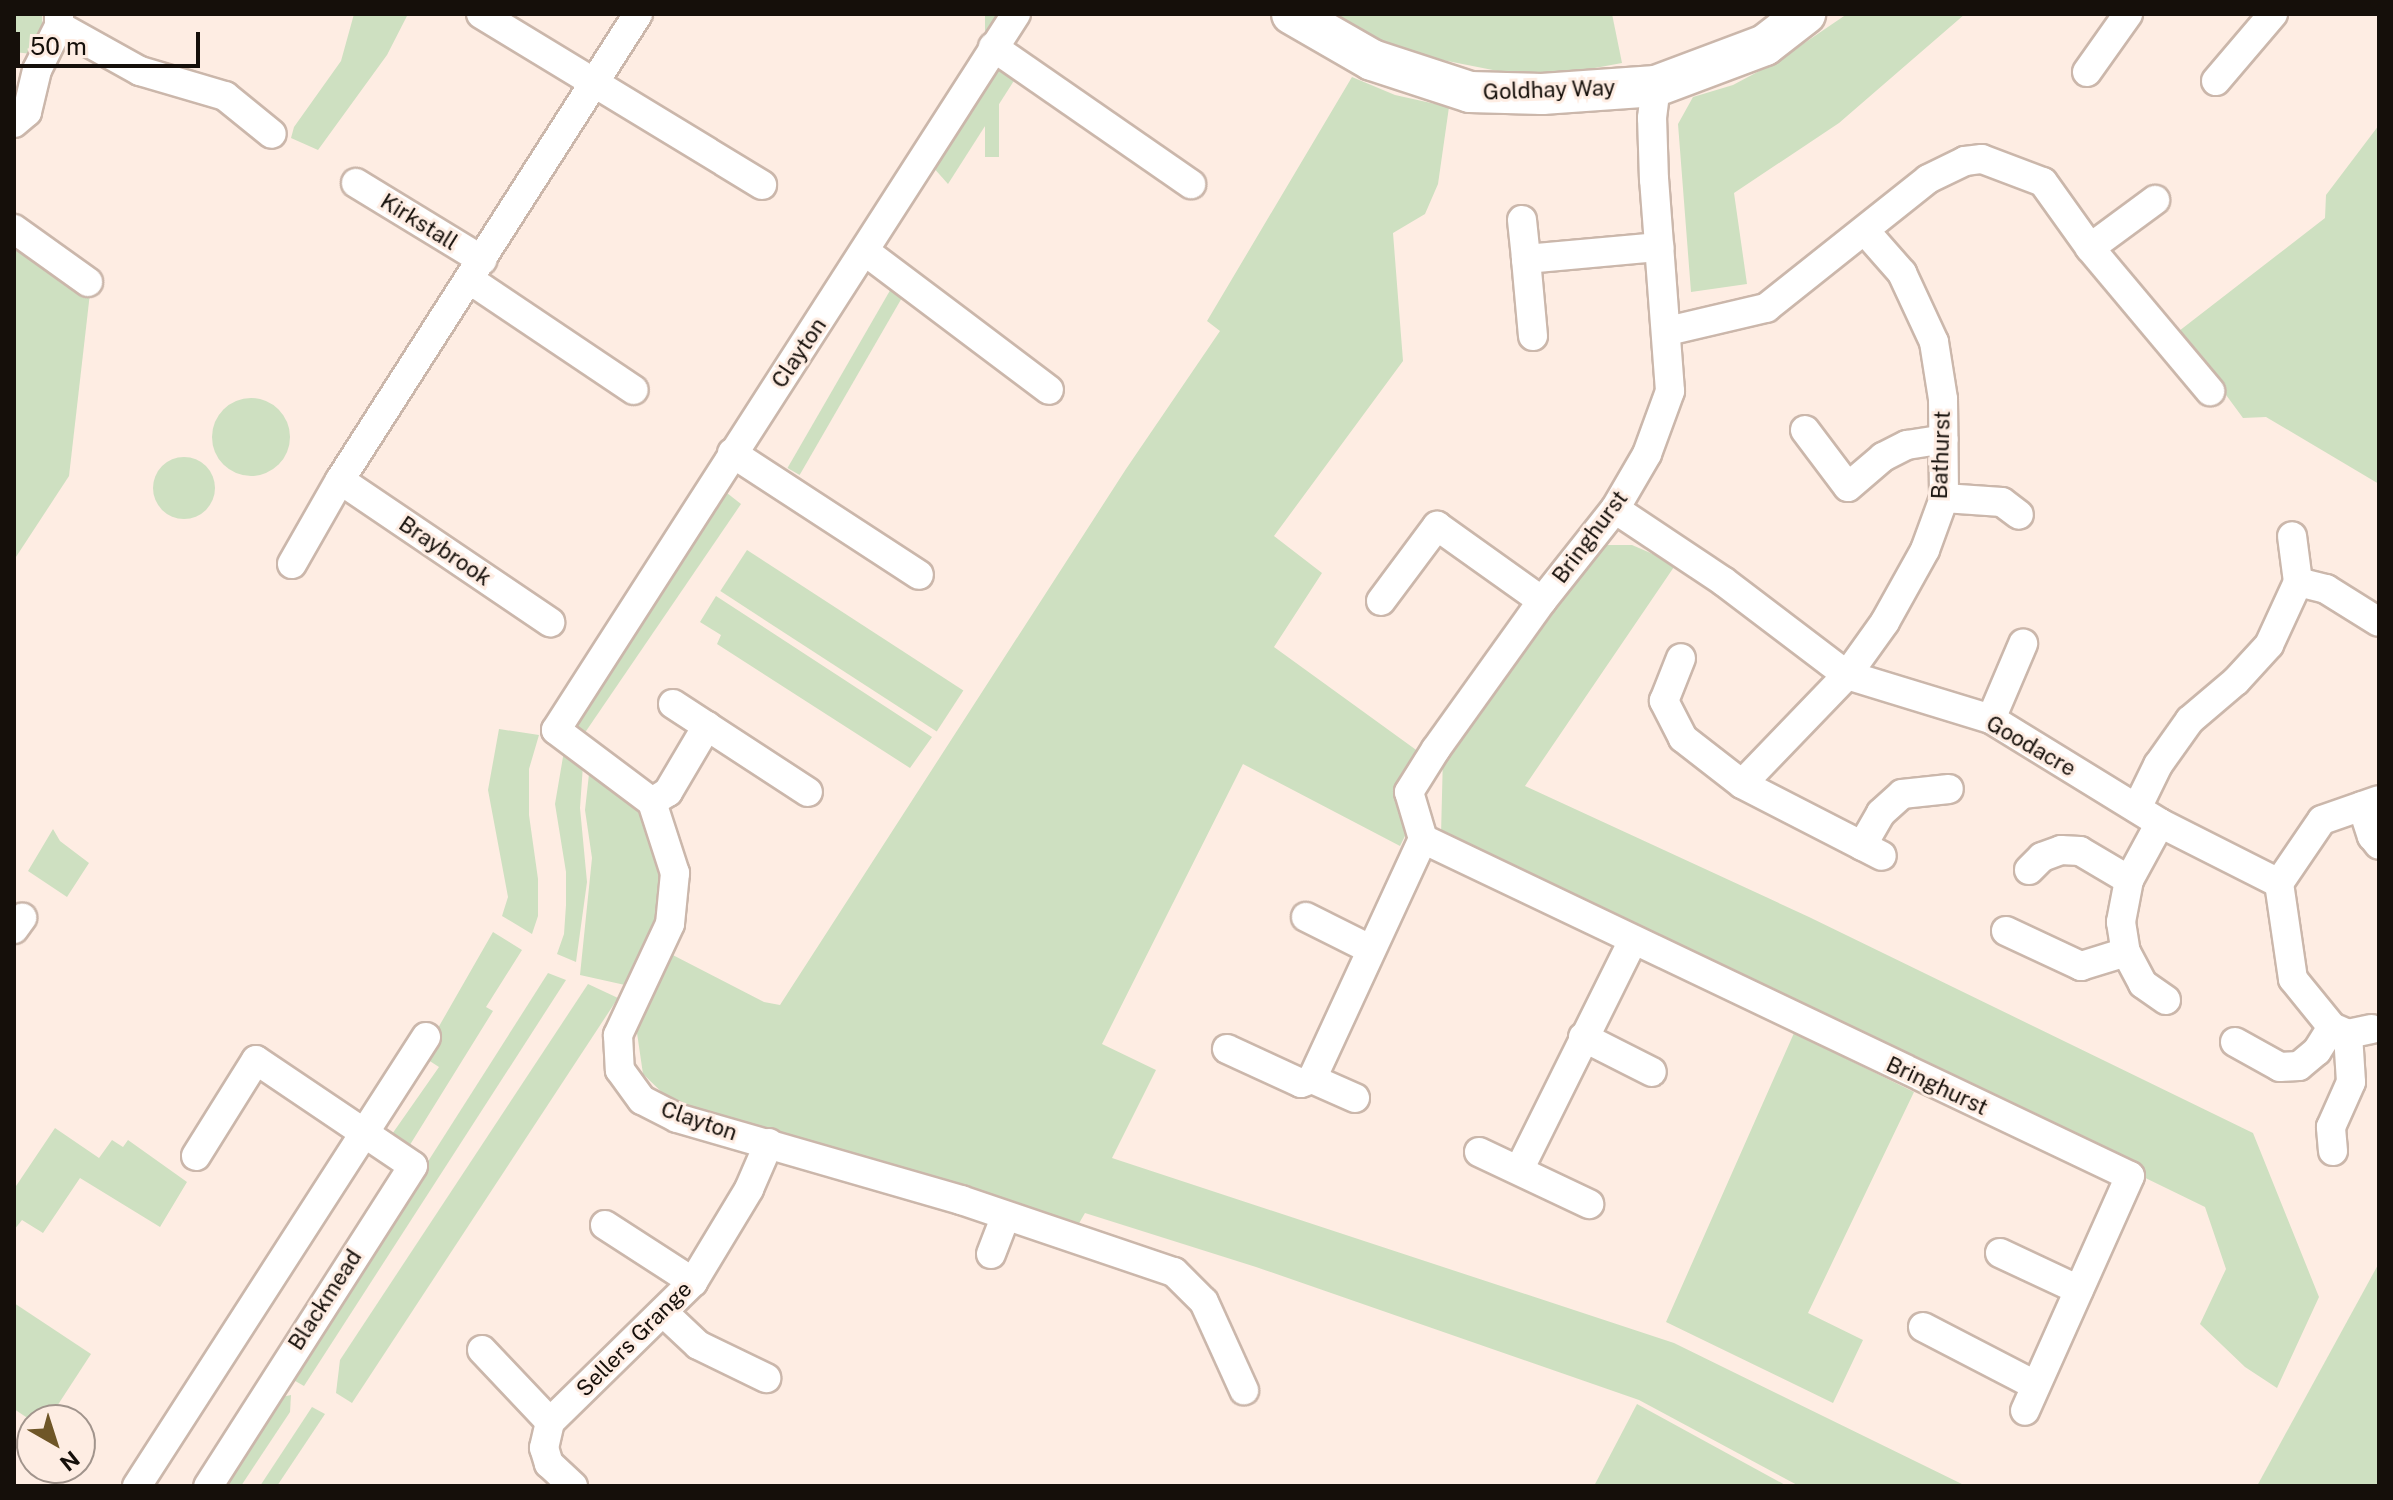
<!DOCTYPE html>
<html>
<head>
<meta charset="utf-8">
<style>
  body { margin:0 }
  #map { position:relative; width:2393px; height:1500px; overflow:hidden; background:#feede3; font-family:"Public Sans",sans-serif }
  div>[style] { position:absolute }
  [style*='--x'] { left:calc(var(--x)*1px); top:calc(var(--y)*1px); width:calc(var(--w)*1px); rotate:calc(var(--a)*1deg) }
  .green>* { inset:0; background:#cee0c1; transform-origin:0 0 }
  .round { border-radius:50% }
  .roads { filter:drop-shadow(2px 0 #cbb7ab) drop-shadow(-2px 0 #cbb7ab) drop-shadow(0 2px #cbb7ab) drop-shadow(0 -2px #cbb7ab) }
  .street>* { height:28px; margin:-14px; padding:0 14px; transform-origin:14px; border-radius:14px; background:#fff }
  .secondary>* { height:40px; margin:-20px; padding:0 20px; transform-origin:20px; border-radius:20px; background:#fff }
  span { translate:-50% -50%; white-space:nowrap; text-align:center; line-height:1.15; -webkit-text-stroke:6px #feede3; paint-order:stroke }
  .street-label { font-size:22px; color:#150f0a }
  .frame { position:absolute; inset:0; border:16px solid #150f0a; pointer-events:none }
  .north { position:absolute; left:16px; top:1404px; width:80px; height:80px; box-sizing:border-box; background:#feede3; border:2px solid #a1948c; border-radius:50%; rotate:141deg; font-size:22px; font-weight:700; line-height:32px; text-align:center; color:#150f0a }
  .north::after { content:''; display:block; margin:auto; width:28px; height:36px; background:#6f5627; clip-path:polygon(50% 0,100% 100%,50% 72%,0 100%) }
  .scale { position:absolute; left:16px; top:32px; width:184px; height:36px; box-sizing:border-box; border:4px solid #150f0a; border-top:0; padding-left:10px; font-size:24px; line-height:28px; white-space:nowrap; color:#150f0a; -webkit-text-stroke:6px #feede3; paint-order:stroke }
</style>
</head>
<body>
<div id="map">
  <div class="green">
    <i style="clip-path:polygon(14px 14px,42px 14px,43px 44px,32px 54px,14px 52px)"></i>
    <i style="clip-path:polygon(354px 14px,408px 14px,387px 55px,318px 150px,291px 138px,294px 127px,341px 61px)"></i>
    <i style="left:985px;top:14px;width:14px;height:143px"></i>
    <i style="clip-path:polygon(1340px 14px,1612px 14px,1622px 63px,1573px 72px,1503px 72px,1437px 59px,1378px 40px,1338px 17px)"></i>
    <i style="clip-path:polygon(1847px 14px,1965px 14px,1839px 123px,1734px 193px,1747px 284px,1691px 292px,1678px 124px,1693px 97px,1733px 85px,1778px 61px)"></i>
    <i style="clip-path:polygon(996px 70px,1017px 76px,948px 184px,932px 166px)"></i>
    <i style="clip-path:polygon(1352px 77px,1395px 95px,1449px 107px,1438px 184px,1425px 214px,1393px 233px,1403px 361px,1274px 536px,1322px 573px,1274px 647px,1419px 752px,1408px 830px,1400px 846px,1243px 764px,1102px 1044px,1156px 1070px,1112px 1158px,1674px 1343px,1966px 1486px,1799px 1486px,1639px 1400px,1256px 1267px,1085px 1213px,1074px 1232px,674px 1104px,643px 1074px,637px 1033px,643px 1002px,665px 951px,764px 1002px,780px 1005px,1126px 469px,1220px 331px,1207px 321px)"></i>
    <i style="clip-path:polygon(2379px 125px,2379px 484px,2266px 417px,2243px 418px,2179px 331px,2325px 218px,2326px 195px)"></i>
    <i style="clip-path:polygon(14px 239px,90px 293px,69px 476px,14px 560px)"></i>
    <i style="left:892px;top:287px;width:14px;height:209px;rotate:30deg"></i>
    <i class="round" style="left:212px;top:398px;width:78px;height:78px"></i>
    <i class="round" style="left:153px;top:457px;width:62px;height:62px"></i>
    <i style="clip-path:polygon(727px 493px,741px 504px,582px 737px,575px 720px)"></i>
    <i style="clip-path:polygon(1597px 545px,1632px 545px,1676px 564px,1525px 786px,1809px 917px,2253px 1133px,2319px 1297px,2277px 1388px,2245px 1367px,2200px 1324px,2226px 1269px,2205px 1207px,1441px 835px,1443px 755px)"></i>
    <i style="left:747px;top:550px;width:258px;height:49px;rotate:33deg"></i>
    <i style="clip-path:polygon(716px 596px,932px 737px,910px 768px,717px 644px,721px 635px,700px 622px)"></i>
    <i style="clip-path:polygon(499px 729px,539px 735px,529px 769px,529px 815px,538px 879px,538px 916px,532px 934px,502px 916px,508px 897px,488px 790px)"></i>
    <i style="clip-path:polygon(564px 751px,583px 765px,580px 808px,587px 882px,576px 962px,557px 954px,564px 934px,566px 905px,566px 872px,555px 804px)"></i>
    <i style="clip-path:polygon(590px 765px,645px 811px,669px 877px,662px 932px,634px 987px,580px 975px,592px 858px,585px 810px)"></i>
    <i style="clip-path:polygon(53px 829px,60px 841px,89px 863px,67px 897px,28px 871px)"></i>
    <i style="clip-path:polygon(493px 932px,522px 950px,486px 1007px,493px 1011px,408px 1148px,390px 1137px,439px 1067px,422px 1056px)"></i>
    <i style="clip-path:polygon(548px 973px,566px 980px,304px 1386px,290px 1378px)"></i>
    <i style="clip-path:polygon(588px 984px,618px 998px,352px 1403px,336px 1393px,340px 1360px)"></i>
    <i style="clip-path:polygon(1794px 1033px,1914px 1092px,1808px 1313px,1863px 1340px,1833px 1403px,1666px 1322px)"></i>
    <i style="clip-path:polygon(55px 1128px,99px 1158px,112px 1140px,123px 1147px,128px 1140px,187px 1182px,160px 1227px,80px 1178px,43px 1233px,22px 1220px,14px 1230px,14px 1189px)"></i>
    <i style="clip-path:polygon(2379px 1263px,2379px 1486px,2257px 1486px)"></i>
    <i style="clip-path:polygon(14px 1303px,91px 1354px,48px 1420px,32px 1421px,14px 1409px)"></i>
    <i style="clip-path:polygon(291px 1395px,290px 1412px,241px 1486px,220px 1486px,277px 1398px)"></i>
    <i style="clip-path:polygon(1637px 1404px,1787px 1486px,1594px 1486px)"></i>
    <i style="clip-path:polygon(312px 1407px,325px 1414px,277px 1486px,260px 1486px)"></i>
  </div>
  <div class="roads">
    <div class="street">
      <i style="--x:481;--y:14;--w:329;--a:31.3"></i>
      <i style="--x:1016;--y:14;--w:851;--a:122.72"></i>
      <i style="--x:556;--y:730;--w:120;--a:36.9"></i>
      <i style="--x:652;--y:802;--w:75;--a:72.1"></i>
      <i style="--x:675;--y:873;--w:51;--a:95.6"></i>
      <i style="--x:670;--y:924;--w:123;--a:115.1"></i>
      <i style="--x:618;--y:1035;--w:35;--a:87"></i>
      <i style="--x:620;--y:1070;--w:37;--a:54"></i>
      <i style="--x:642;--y:1100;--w:39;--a:27"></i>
      <i style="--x:677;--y:1118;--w:296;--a:16.1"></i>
      <i style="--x:961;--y:1200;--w:225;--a:18.7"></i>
      <i style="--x:1174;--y:1272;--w:42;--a:45"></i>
      <i style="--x:1204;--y:1302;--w:97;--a:65.6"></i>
      <i style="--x:59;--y:26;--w:93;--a:29.1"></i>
      <i style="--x:140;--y:71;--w:89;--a:16.4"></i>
      <i style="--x:225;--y:96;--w:60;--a:39"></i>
      <i style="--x:993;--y:47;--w:241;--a:34.7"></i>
      <i style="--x:2087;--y:72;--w:71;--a:-54.7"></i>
      <i style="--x:2216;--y:81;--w:88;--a:-49.6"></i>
      <i style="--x:14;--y:123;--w:17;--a:-40"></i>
      <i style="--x:27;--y:112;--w:43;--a:-76.6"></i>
      <i style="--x:37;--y:70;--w:49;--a:-63.4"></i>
      <i style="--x:59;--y:26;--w:12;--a:-90"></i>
      <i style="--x:356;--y:183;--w:148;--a:31.4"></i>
      <i style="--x:1522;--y:220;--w:39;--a:84"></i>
      <i style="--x:14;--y:229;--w:91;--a:35.6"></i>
      <i style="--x:1866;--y:232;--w:55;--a:48.7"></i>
      <i style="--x:1902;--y:273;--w:76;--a:65.1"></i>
      <i style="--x:1934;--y:342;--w:58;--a:81"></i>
      <i style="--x:1943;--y:399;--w:99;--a:89.4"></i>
      <i style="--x:1944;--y:498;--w:55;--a:110.1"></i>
      <i style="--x:1925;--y:550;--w:82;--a:119.1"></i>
      <i style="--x:1885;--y:622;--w:65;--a:125.6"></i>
      <i style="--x:1847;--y:675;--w:151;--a:17"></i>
      <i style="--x:1991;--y:719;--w:198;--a:31.6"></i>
      <i style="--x:2160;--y:823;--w:133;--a:26.8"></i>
      <i style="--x:2279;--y:883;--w:97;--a:81.7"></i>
      <i style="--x:2293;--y:979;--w:62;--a:50.9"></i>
      <i style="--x:2332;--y:1027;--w:17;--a:24"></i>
      <i style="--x:2348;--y:1034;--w:24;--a:-12"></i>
      <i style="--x:2090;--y:248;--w:81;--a:-36.4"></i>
      <i style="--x:866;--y:252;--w:229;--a:37"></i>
      <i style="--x:470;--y:280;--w:197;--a:33.9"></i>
      <i style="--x:1668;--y:331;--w:101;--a:-13.2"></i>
      <i style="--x:1766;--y:308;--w:207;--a:-38.5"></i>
      <i style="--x:1928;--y:179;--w:41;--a:-25.9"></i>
      <i style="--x:1965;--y:161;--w:17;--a:-7"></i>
      <i style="--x:1982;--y:159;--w:65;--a:20.7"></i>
      <i style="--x:2043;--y:182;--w:81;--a:54.5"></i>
      <i style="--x:2090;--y:248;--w:187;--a:50"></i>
      <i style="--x:1533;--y:336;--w:77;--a:-95.2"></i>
      <i style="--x:1526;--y:259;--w:134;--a:-5.2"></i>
      <i style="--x:1805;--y:430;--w:71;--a:53"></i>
      <i style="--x:1848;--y:487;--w:46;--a:-40.6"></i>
      <i style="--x:1883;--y:457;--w:27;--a:-27"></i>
      <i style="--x:1907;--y:445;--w:37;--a:-9"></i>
      <i style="--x:732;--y:453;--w:223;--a:33.1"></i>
      <i style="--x:340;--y:480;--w:254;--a:34.1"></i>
      <i style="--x:1944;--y:498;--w:58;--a:3.9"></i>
      <i style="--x:2002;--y:502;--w:21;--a:37"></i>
      <i style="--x:1615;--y:509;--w:130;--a:33.7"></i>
      <i style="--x:1723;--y:581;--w:156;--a:37.2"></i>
      <i style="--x:1847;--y:675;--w:151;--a:133.9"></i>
      <i style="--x:1742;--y:784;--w:75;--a:-142.1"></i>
      <i style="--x:1683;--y:738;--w:42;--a:-117.2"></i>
      <i style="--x:1664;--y:701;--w:46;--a:-68.4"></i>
      <i style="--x:292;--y:564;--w:97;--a:-60.3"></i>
      <i style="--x:340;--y:480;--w:553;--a:-57.4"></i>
      <i style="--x:2298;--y:582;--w:29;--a:14"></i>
      <i style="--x:2326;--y:589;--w:62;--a:31.9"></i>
      <i style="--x:1381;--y:601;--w:94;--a:-53.3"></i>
      <i style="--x:1437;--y:526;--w:129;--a:35.5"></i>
      <i style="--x:673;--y:704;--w:161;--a:33.1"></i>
      <i style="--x:1991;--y:719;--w:82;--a:-66.9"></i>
      <i style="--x:1742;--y:784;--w:157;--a:27.2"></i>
      <i style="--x:652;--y:802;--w:19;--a:-32"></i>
      <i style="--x:668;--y:792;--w:77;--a:-59.4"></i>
      <i style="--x:2362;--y:806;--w:32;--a:72"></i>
      <i style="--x:2372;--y:836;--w:11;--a:52"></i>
      <i style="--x:2137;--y:808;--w:48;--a:-64"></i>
      <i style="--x:2158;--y:765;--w:55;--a:-54.6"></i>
      <i style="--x:2190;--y:720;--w:60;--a:-40.3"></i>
      <i style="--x:2236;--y:681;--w:49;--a:-47.5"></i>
      <i style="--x:2269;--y:645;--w:69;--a:-65.3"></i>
      <i style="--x:2298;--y:582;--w:46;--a:-97.4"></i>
      <i style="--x:2160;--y:823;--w:65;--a:118.5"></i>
      <i style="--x:2129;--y:880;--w:43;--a:100.8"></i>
      <i style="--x:2121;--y:922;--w:30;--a:81"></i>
      <i style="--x:2126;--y:952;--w:36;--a:62"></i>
      <i style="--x:2143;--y:984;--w:28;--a:35"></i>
      <i style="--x:1423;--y:839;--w:783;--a:25.49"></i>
      <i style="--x:2130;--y:1176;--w:257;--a:114.1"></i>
      <i style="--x:1862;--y:846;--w:38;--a:-60"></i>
      <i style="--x:1881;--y:813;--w:28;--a:-42"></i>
      <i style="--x:1902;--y:794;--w:47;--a:-6.1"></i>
      <i style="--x:2029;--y:870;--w:18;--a:-45"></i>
      <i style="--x:2042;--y:857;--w:20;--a:-20"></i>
      <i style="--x:2061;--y:850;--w:19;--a:3"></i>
      <i style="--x:2080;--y:851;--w:57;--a:30.6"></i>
      <i style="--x:2279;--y:883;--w:76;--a:-55.7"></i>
      <i style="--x:2322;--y:820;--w:60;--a:-19.3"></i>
      <i style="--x:1306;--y:917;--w:72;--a:26.6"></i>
      <i style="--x:14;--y:929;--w:14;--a:-54"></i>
      <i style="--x:2006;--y:931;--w:83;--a:25"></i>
      <i style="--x:2081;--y:966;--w:47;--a:-17.3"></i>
      <i style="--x:1583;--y:1037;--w:77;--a:26.9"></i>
      <i style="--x:2235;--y:1042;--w:51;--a:29.1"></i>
      <i style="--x:2280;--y:1067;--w:19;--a:-3"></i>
      <i style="--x:2299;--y:1066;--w:23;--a:-40"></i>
      <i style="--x:2317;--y:1051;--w:28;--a:-58"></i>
      <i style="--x:1227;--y:1049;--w:81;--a:24.7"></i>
      <i style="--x:1301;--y:1083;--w:12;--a:-20"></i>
      <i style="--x:1312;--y:1079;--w:264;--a:-65.2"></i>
      <i style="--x:1423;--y:839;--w:49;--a:-106.6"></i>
      <i style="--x:1409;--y:792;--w:51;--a:-57.9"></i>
      <i style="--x:1436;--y:749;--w:182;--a:-54.4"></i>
      <i style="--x:1542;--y:601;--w:117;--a:-51.6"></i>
      <i style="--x:1615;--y:509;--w:64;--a:-59.8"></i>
      <i style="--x:1647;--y:454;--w:67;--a:-69.9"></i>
      <i style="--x:1670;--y:391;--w:212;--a:-94.3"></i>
      <i style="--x:1654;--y:180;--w:62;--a:-91.8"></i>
      <i style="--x:1652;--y:118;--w:32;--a:-83"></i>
      <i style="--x:1312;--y:1079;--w:47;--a:23.8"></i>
      <i style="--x:2333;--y:1151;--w:24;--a:-95"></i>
      <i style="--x:2331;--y:1127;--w:49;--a:-66"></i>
      <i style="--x:2351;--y:1082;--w:48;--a:-93.6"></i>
      <i style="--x:1479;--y:1152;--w:122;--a:25.3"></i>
      <i style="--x:196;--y:1156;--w:113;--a:-58"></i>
      <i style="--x:256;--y:1060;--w:189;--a:34"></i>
      <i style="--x:413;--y:1166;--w:380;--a:122.6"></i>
      <i style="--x:1519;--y:1170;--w:254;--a:-63.6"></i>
      <i style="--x:605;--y:1225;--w:105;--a:32.9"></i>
      <i style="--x:2000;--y:1253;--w:87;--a:25.1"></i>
      <i style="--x:991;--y:1254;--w:40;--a:-69"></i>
      <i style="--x:663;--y:1312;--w:48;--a:43.3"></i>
      <i style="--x:698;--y:1345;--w:76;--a:25.9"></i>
      <i style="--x:1923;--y:1327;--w:126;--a:27.4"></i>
      <i style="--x:482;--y:1350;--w:99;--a:46.6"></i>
      <i style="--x:137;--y:1486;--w:534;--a:-57.23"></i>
      <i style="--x:573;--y:1486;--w:33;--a:-137"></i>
      <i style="--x:549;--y:1464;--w:17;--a:-107"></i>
      <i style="--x:544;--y:1448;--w:27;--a:-77"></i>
      <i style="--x:550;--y:1422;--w:200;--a:-44.4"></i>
      <i style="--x:693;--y:1282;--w:109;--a:-58.9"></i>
      <i style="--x:749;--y:1189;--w:50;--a:-66.5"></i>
    </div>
    <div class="secondary">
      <i style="--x:1292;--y:14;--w:92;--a:29.9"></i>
      <i style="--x:1372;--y:60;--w:103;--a:18.1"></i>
      <i style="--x:1470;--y:92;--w:72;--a:1.6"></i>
      <i style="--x:1542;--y:94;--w:114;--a:-4"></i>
      <i style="--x:1656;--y:86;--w:116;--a:-20.6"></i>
      <i style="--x:1765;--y:45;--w:51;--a:-37.8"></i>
    </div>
  </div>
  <div class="street-label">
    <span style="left:1549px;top:90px;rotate:-2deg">Goldhay Way</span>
    <span style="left:419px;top:222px;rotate:32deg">Kirkstall</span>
    <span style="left:799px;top:353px;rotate:-56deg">Clayton</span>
    <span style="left:1941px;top:455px;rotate:-88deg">Bathurst</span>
    <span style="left:1590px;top:537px;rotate:-53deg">Bringhurst</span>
    <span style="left:445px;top:551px;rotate:34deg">Braybrook</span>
    <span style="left:2031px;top:746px;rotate:30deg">Goodacre</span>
    <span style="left:1937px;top:1086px;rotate:25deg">Bringhurst</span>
    <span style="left:699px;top:1121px;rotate:19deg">Clayton</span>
    <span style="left:325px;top:1300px;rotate:-57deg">Blackmead</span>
    <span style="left:634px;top:1339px;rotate:-45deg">Sellers Grange</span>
  </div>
  <div class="frame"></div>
  <div class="north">N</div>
  <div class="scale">50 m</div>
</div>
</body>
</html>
